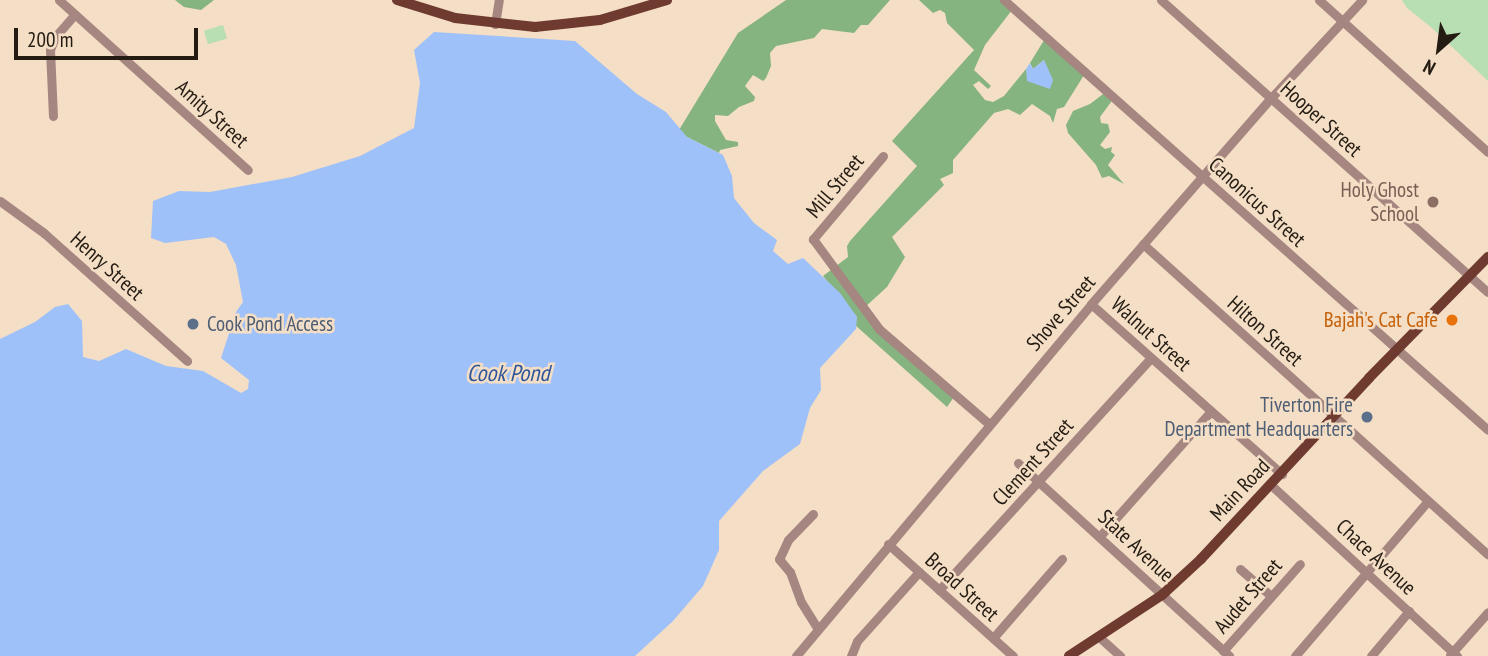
<!DOCTYPE html>
<html>
<head>
<meta charset="utf-8">
<style>
  body { margin:0 }
  #map { position:relative; width:1488px; height:656px; overflow:hidden; background:#f4dec5; font-family:"PT Sans Narrow",sans-serif }
  div>[style] { position:absolute }
  [style*='--x'] { left:calc(var(--x)*1px); top:calc(var(--y)*1px); width:calc(var(--w)*1px); rotate:calc(var(--a)*1deg) }
  .green>* { inset:0; background:#b8deb3; transform-origin:0 0 }
  .forest>* { inset:0; background:#86b481 }
  .water>* { inset:0; background:#9fc1f9 }
  .minor>* { height:9px; margin:-4.5px; padding:0 4.5px; transform-origin:4.5px; border-radius:4.5px; background:#a68680 }
  .major>* { height:10px; margin:-5px; padding:0 5px; transform-origin:5px; border-radius:5px; background:#6f3b31 }
  .dots>* { width:19px; height:19px; translate:-50% -50%; box-sizing:border-box; border:4px solid #f4dec5; border-radius:50% }
  span { translate:-50% -50%; white-space:nowrap; text-align:center; line-height:1.15; -webkit-text-stroke:5px #f4dec5; paint-order:stroke }
  .street-label { font-size:21px; color:#241c13 }
  .education-label { font-size:21px; color:#785e54 }
  .right { translate:-100% -50%; text-align:right }
  .food-label { font-size:21px; color:#c56008 }
  .service-label { font-size:21px; color:#4e5e75 }
  .left { translate:0 -50%; text-align:left }
  .water-label { font-size:23px; color:#2e5699; font-style:italic }
  .north { position:absolute; left:1404px; top:14px; width:70px; height:70px; -webkit-text-stroke:5px #f4dec5; paint-order:stroke; rotate:208deg; font-size:19px; font-weight:700; line-height:28px; text-align:center; color:#241c13 }
  .north::after { content:''; display:block; margin:auto; width:24px; height:32px; background:#241c13; clip-path:polygon(50% 0,100% 100%,50% 72%,0 100%) }
  .scale { position:absolute; left:14px; top:28px; width:184px; height:32px; box-sizing:border-box; border:4px solid #241c13; border-top:0; padding-left:9px; font-size:21px; line-height:24px; white-space:nowrap; color:#241c13; -webkit-text-stroke:5px #f4dec5; paint-order:stroke }
</style>
</head>
<body>
<div id="map">
  <div class="green">
    <i style="clip-path:polygon(1402px 0,1488px 0,1488px 81px,1432px 28px,1407px 8px)"></i>
    <i style="left:223px;top:25px;width:14px;height:20px;rotate:73deg"></i>
  </div>
  <div class="forest">
    <i style="clip-path:polygon(175px 0,214px 0,201px 10px,184px 7px)"></i>
    <i style="clip-path:polygon(786px 0,890px 0,868px 25px,861px 25px,854px 33px,822px 29px,814px 38px,776px 46px,770px 53px,771px 66px,766px 78px,763px 81px,753px 75px,745px 86px,755px 97px,754px 101px,739px 107px,728px 116px,715px 115px,715px 121px,726px 140px,738px 142px,738px 146px,720px 150px,719px 153px,687px 137px,679px 130px,738px 33px)"></i>
    <i style="clip-path:polygon(919px 0,1006px 0,1012px 10px,985px 45px,974px 70px,991px 86px,988px 89px,979px 81px,973px 85px,985px 100px,993px 102px,1004px 96px,1026px 69px,1028px 75px,1048px 72px,1044px 60px,1033px 69px,1030px 63px,1046px 37px,1086px 72px,1064px 107px,1057px 109px,1053px 123px,1050px 116px,1032px 104px,1020px 115px,1008px 109px,994px 113px,953px 160px,953px 173px,940px 179px,944px 185px,892px 237px,905px 257px,887px 287px,864px 308px,954px 397px,947px 407px,855px 325px,857px 317px,823px 276px,848px 257px,847px 246px,850px 241px,917px 166px,892px 141px,974px 50px,947px 23px,945px 13px,940px 10px,933px 13px)"></i>
    <i style="clip-path:polygon(1107px 91px,1114px 98px,1100px 117px,1101px 123px,1108px 124px,1110px 132px,1100px 145px,1105px 149px,1112px 147px,1111px 152px,1115px 155px,1108px 165px,1124px 184px,1109px 176px,1102px 178px,1096px 165px,1068px 133px,1066px 125px,1073px 111px,1090px 104px)"></i>
  </div>
  <div class="water">
    <i style="clip-path:polygon(434px 32px,575px 41px,637px 94px,666px 112px,687px 137px,723px 155px,732px 176px,734px 198px,754px 223px,777px 240px,773px 251px,788px 264px,803px 258px,840px 293px,857px 317px,856px 329px,820px 368px,821px 390px,810px 408px,800px 444px,763px 471px,719px 521px,719px 550px,703px 586px,673px 621px,635px 656px,0 656px,0 339px,35px 322px,55px 307px,68px 304px,82px 321px,83px 357px,99px 361px,126px 349px,166px 366px,203px 371px,241px 393px,248px 389px,249px 380px,221px 358px,236px 312px,243px 302px,236px 265px,226px 244px,214px 237px,165px 243px,151px 238px,153px 201px,179px 191px,210px 192px,292px 177px,360px 156px,414px 128px,420px 83px,414px 50px)"></i>
    <i style="clip-path:polygon(1044px 60px,1053px 80px,1050px 89px,1027px 81px,1026px 69px,1030px 63px,1033px 69px)"></i>
  </div>
  <div class="minor">
    <i style="--x:59;--y:0;--w:254;--a:42"></i>
    <i style="--x:1004;--y:0;--w:647;--a:41.62"></i>
    <i style="--x:1161;--y:0;--w:438;--a:41.8"></i>
    <i style="--x:1319;--y:0;--w:227;--a:42"></i>
    <i style="--x:495;--y:24;--w:24;--a:-81"></i>
    <i style="--x:53;--y:116;--w:66;--a:-92.6"></i>
    <i style="--x:50;--y:50;--w:14;--a:-69"></i>
    <i style="--x:55;--y:37;--w:30;--a:-49"></i>
    <i style="--x:883;--y:156;--w:109;--a:130.1"></i>
    <i style="--x:813;--y:239;--w:112;--a:53.7"></i>
    <i style="--x:879;--y:329;--w:145;--a:40.8"></i>
    <i style="--x:0;--y:201;--w:54;--a:36"></i>
    <i style="--x:44;--y:233;--w:192;--a:41.8"></i>
    <i style="--x:1143;--y:244;--w:464;--a:42"></i>
    <i style="--x:1091;--y:304;--w:256;--a:41.7"></i>
    <i style="--x:1018;--y:463;--w:286;--a:42.4"></i>
    <i style="--x:1271;--y:485;--w:253;--a:42.6"></i>
    <i style="--x:813;--y:514;--w:36;--a:134"></i>
    <i style="--x:788;--y:540;--w:21;--a:115"></i>
    <i style="--x:779;--y:559;--w:17;--a:50"></i>
    <i style="--x:790;--y:572;--w:32;--a:70"></i>
    <i style="--x:801;--y:602;--w:32;--a:58"></i>
    <i style="--x:1100;--y:536;--w:167;--a:-48.4"></i>
    <i style="--x:888;--y:544;--w:168;--a:41.9"></i>
    <i style="--x:1240;--y:569;--w:41;--a:41.1"></i>
    <i style="--x:939;--y:590;--w:314;--a:-47.6"></i>
    <i style="--x:1098;--y:636;--w:30;--a:42"></i>
    <i style="--x:993;--y:638;--w:105;--a:-48.9"></i>
    <i style="--x:1223;--y:651;--w:116;--a:-48.5"></i>
    <i style="--x:1450;--y:655;--w:57;--a:-48.5"></i>
    <i style="--x:796;--y:656;--w:459;--a:-50"></i>
    <i style="--x:1091;--y:304;--w:274;--a:-48.9"></i>
    <i style="--x:1271;--y:98;--w:134;--a:-47.1"></i>
    <i style="--x:851;--y:656;--w:16;--a:-68"></i>
    <i style="--x:857;--y:641;--w:93;--a:-48.1"></i>
    <i style="--x:1295;--y:656;--w:204;--a:-49.4"></i>
    <i style="--x:1371;--y:656;--w:59;--a:-49.8"></i>
  </div>
  <div class="major">
    <i style="--x:397;--y:0;--w:61;--a:17.2"></i>
    <i style="--x:455;--y:18;--w:81;--a:6.4"></i>
    <i style="--x:535;--y:27;--w:65;--a:-6.1"></i>
    <i style="--x:600;--y:20;--w:70;--a:-16.6"></i>
    <i style="--x:1069;--y:656;--w:111;--a:-33.3"></i>
    <i style="--x:1162;--y:595;--w:53;--a:-42.7"></i>
    <i style="--x:1201;--y:559;--w:247;--a:-47.1"></i>
    <i style="--x:1369;--y:378;--w:170;--a:-45.5"></i>
  </div>
  <div class="dots">
    <i style="left:1433px;top:202px;background:#8d6e63"></i>
    <i style="left:1452px;top:320px;background:#e8710a"></i>
    <i style="left:193px;top:324px;background:#5c6f8a"></i>
    <i style="left:1367px;top:417px;background:#5c6f8a"></i>
  </div>
  <div class="street-label">
    <span style="left:212px;top:114px;rotate:42deg">Amity Street</span>
    <span style="left:1321px;top:119px;rotate:42deg">Hooper Street</span>
    <span style="left:835px;top:186px;rotate:-50deg">Mill Street</span>
    <span style="left:1257px;top:202px;rotate:42deg">Canonicus Street</span>
    <span style="left:107px;top:266px;rotate:42deg">Henry Street</span>
    <span style="left:1061px;top:313px;rotate:-49deg">Shove Street</span>
    <span style="left:1265px;top:331px;rotate:42deg">Hilton Street</span>
    <span style="left:1151px;top:334px;rotate:42deg">Walnut Street</span>
    <span style="left:1033px;top:462px;rotate:-48deg">Clement Street</span>
    <span style="left:1240px;top:490px;rotate:-47deg">Main Road</span>
    <span style="left:1136px;top:546px;rotate:43deg">State Avenue</span>
    <span style="left:1376px;top:557px;rotate:43deg">Chace Avenue</span>
    <span style="left:962px;top:587px;rotate:42deg">Broad Street</span>
    <span style="left:1248px;top:596px;rotate:-49deg">Audet Street</span>
  </div>
  <div class="education-label">
    <span class="right" style="left:1419px;top:202px">Holy Ghost<br>School</span>
  </div>
  <div class="food-label">
    <span class="right" style="left:1438px;top:320px">Bajah's Cat Cafe</span>
  </div>
  <div class="service-label">
    <span class="left" style="left:207px;top:324px">Cook Pond Access</span>
    <span class="right" style="left:1353px;top:417px">Tiverton Fire<br>Department Headquarters</span>
  </div>
  <div class="water-label">
    <span style="left:508px;top:373px">Cook Pond</span>
  </div>
  <div class="north">N</div>
  <div class="scale">200 m</div>
</div>
</body>
</html>
